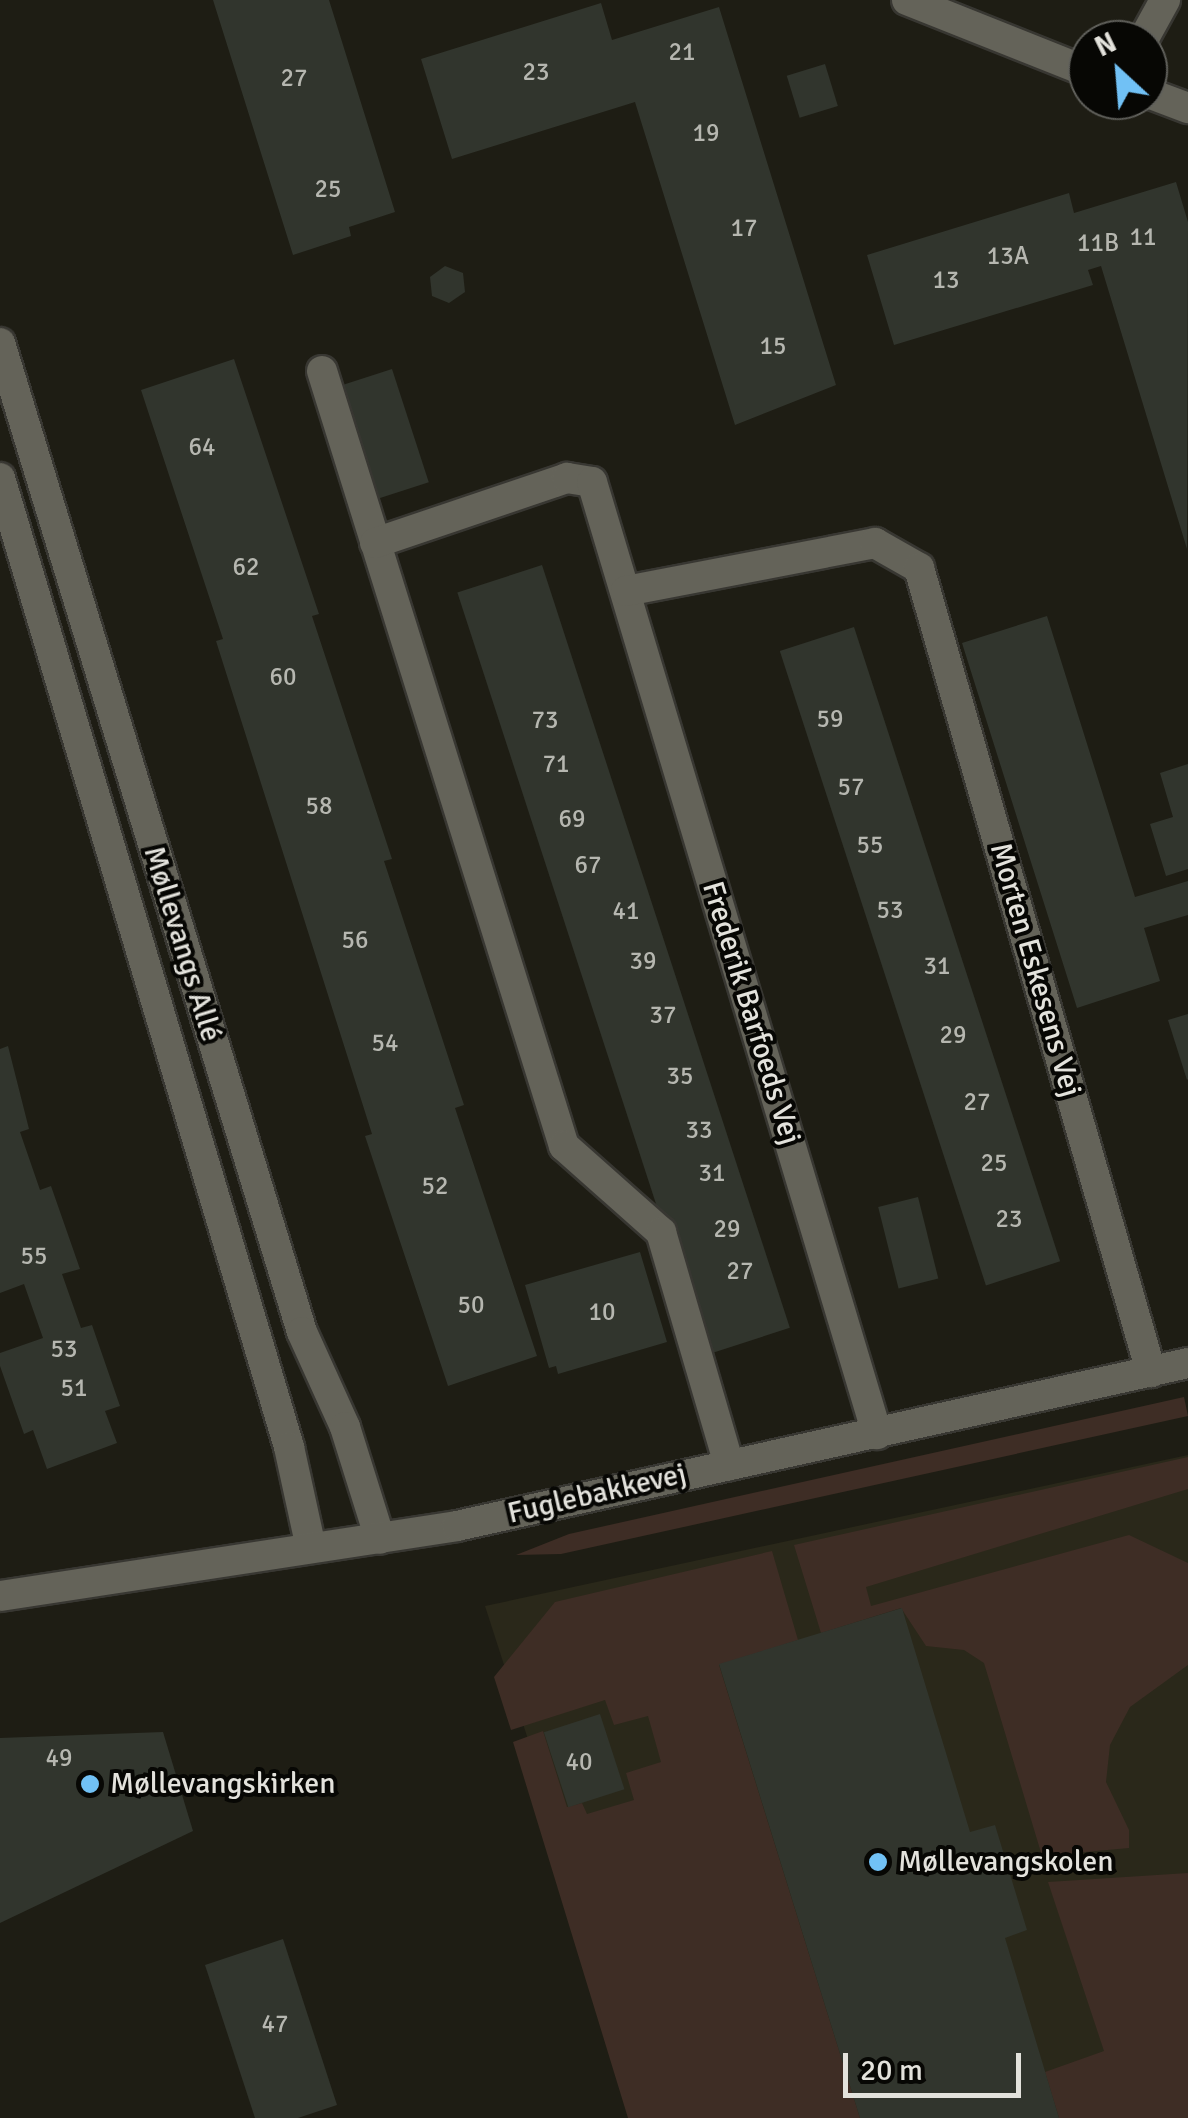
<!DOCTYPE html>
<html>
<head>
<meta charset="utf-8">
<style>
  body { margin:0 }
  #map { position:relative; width:1188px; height:2118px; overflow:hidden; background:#1e1d14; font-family:Signika,sans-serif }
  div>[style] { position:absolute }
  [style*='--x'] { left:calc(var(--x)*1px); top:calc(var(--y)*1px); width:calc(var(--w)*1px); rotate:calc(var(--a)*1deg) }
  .built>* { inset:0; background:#2a281a }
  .green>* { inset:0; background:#3e2d25 }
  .building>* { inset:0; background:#31352d; transform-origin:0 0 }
  .roads { filter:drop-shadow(2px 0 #383732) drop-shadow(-2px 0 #383732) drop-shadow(0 2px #383732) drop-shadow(0 -2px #383732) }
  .minor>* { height:30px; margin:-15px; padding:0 15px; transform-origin:15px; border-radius:15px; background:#646359 }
  .dots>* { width:28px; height:28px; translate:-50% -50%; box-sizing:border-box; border:5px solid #070704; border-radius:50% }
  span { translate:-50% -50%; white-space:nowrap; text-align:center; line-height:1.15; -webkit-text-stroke:8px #070704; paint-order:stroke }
  .number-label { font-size:25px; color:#b6b7b0 }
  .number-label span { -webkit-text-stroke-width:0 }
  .street-label { font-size:30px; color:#e3e2dc }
  .poi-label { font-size:30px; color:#e3e2dc }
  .left { translate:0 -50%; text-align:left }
  .north { position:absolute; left:1068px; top:20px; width:100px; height:100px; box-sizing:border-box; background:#070704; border:2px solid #5f5f5a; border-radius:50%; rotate:334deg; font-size:28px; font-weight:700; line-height:40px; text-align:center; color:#e3e2dc }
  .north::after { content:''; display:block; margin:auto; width:35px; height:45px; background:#71c1f5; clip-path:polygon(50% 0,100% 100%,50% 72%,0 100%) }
  .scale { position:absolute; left:843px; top:2053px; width:178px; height:45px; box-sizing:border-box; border:5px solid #e3e2dc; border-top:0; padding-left:12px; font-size:30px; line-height:35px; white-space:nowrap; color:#e3e2dc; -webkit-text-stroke:8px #070704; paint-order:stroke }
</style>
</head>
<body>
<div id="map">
  <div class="built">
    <i style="clip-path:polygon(1188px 1455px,1188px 2118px,650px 2118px,485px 1606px)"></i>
  </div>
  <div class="green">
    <i style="clip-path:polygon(1184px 1397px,1188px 1416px,561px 1554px,516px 1555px,569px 1534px)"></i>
    <i style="clip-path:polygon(1188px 1457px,1188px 1489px,866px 1587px,871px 1606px,1129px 1535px,1188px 1563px,1188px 1665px,1130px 1707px,1110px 1745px,1106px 1782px,1129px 1830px,1129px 1848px,1042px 1856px,984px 1663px,964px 1650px,926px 1646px,901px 1608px,821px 1633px,794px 1545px)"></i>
    <i style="clip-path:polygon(772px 1551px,798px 1640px,719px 1665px,860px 2118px,628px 2118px,513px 1742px,543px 1731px,567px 1807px,582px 1803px,587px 1814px,634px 1800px,626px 1773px,661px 1762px,648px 1716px,614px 1725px,605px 1700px,511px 1730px,494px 1677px,555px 1602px)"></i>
    <i style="clip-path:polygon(1188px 1873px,1188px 2118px,1059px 2118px,1045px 2072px,1104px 2051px,1048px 1882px)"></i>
  </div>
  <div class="building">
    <i style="clip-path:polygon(213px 0,329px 0,395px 212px,349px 227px,351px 236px,293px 255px)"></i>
    <i style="clip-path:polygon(601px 3px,612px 40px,719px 7px,836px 385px,735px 425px,635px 102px,452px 159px,421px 59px)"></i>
    <i style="left:825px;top:64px;width:44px;height:40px;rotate:73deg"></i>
    <i style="clip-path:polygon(1176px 182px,1188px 222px,1187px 549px,1101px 266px,1088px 270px,1093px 285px,894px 345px,867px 255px,1069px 193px,1074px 213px)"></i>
    <i style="clip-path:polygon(445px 266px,463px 273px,465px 292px,449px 303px,432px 296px,430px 277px)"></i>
    <i style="clip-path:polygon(234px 359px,319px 614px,312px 616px,392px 859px,384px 861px,464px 1105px,455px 1108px,537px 1356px,448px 1386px,365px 1136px,372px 1134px,216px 641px,223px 639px,141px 390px)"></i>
    <i style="left:392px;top:369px;width:119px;height:52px;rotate:72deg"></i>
    <i style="left:542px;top:565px;width:802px;height:89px;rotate:72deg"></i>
    <i style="clip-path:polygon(1047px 616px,1135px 897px,1188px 881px,1188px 915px,1144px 928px,1160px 981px,1077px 1008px,962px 643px)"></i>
    <i style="left:854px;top:627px;width:667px;height:78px;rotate:72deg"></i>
    <i style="clip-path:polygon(1188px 764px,1188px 869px,1166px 876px,1150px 824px,1173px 817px,1160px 773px)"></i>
    <i style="clip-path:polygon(1188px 1014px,1188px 1079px,1187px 1080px,1168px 1020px)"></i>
    <i style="clip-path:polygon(8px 1046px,29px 1129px,20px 1132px,40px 1190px,51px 1186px,80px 1269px,62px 1274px,81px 1328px,92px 1325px,120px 1406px,105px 1411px,117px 1443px,47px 1469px,33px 1430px,24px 1434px,0 1366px,0 1353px,43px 1338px,24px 1284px,0 1293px,0 1049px)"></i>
    <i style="left:918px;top:1197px;width:84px;height:41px;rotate:76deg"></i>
    <i style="clip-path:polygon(640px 1252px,667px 1342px,558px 1374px,556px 1366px,549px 1368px,525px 1285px)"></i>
    <i style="clip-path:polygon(902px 1608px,970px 1832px,995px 1825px,1027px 1930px,1005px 1938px,1059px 2118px,860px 2118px,719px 1664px)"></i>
    <i style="left:600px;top:1714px;width:79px;height:59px;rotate:72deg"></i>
    <i style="clip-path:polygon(163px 1732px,193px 1831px,0 1923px,0 1738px)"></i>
    <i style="clip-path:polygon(283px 1939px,337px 2105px,298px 2118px,255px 2118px,205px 1965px)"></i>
  </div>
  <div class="roads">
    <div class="minor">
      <i style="--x:907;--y:0;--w:195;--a:21.7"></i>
      <i style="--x:1143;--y:40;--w:46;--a:-61.2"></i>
      <i style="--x:1148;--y:93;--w:43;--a:20.6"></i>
      <i style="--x:0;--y:343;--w:1034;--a:73.02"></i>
      <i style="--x:302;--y:1332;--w:104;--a:65.6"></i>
      <i style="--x:345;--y:1427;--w:117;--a:72.6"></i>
      <i style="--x:322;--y:371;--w:812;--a:72.66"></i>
      <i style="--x:564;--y:1146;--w:130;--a:41.6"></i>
      <i style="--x:661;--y:1232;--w:243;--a:73.7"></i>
      <i style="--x:0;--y:478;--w:1011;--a:73.39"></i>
      <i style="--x:289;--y:1447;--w:103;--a:77.7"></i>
      <i style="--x:375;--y:543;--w:203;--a:-18.7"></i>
      <i style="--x:567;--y:478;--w:25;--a:9"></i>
      <i style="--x:592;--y:482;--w:994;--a:73.33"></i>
      <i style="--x:626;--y:591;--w:254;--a:-10.9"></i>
      <i style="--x:875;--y:543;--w:51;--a:29.6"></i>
      <i style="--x:919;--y:568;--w:837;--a:73.9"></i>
      <i style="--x:0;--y:1596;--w:462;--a:-8.7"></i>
      <i style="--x:457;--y:1526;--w:749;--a:-12.57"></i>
    </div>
  </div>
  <div class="dots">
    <i style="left:90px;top:1784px;background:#71c1f5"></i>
    <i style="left:878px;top:1862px;background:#71c1f5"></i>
  </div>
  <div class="number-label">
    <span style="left:682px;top:52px">21</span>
    <span style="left:536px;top:72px">23</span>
    <span style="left:294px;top:78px">27</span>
    <span style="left:706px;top:133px">19</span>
    <span style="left:328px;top:189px">25</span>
    <span style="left:744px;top:228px">17</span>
    <span style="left:1143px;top:237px">11</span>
    <span style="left:1098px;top:243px">11B</span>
    <span style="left:1008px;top:256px">13A</span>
    <span style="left:946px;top:280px">13</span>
    <span style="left:773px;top:346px">15</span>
    <span style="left:202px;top:447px">64</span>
    <span style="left:246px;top:567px">62</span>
    <span style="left:283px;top:677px">60</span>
    <span style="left:830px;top:719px">59</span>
    <span style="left:545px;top:720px">73</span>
    <span style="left:556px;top:764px">71</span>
    <span style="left:851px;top:787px">57</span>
    <span style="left:319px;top:806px">58</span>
    <span style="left:572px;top:819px">69</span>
    <span style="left:870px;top:845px">55</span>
    <span style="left:588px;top:865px">67</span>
    <span style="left:890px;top:910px">53</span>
    <span style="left:626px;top:911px">41</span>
    <span style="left:355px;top:940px">56</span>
    <span style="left:643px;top:961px">39</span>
    <span style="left:937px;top:966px">31</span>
    <span style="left:663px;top:1015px">37</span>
    <span style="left:953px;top:1035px">29</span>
    <span style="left:385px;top:1043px">54</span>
    <span style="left:680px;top:1076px">35</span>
    <span style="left:977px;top:1102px">27</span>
    <span style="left:699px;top:1130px">33</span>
    <span style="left:994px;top:1163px">25</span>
    <span style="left:712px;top:1173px">31</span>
    <span style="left:435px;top:1186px">52</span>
    <span style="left:1009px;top:1219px">23</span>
    <span style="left:727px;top:1229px">29</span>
    <span style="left:34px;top:1256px">55</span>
    <span style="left:740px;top:1271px">27</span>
    <span style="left:471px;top:1305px">50</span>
    <span style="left:602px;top:1312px">10</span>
    <span style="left:64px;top:1349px">53</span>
    <span style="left:74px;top:1388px">51</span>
    <span style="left:59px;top:1758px">49</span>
    <span style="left:579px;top:1762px">40</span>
    <span style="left:275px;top:2024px">47</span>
  </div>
  <div class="street-label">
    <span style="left:182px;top:944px;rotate:73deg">Møllevangs Allé</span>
    <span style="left:1035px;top:970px;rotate:74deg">Morten Eskesens Vej</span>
    <span style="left:751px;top:1013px;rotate:73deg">Frederik Barfoeds Vej</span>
    <span style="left:597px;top:1494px;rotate:-13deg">Fuglebakkevej</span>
  </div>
  <div class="poi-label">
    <span class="left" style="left:110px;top:1784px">Møllevangskirken</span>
    <span class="left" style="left:898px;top:1862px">Møllevangskolen</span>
  </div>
  <div class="north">N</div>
  <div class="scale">20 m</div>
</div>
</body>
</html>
